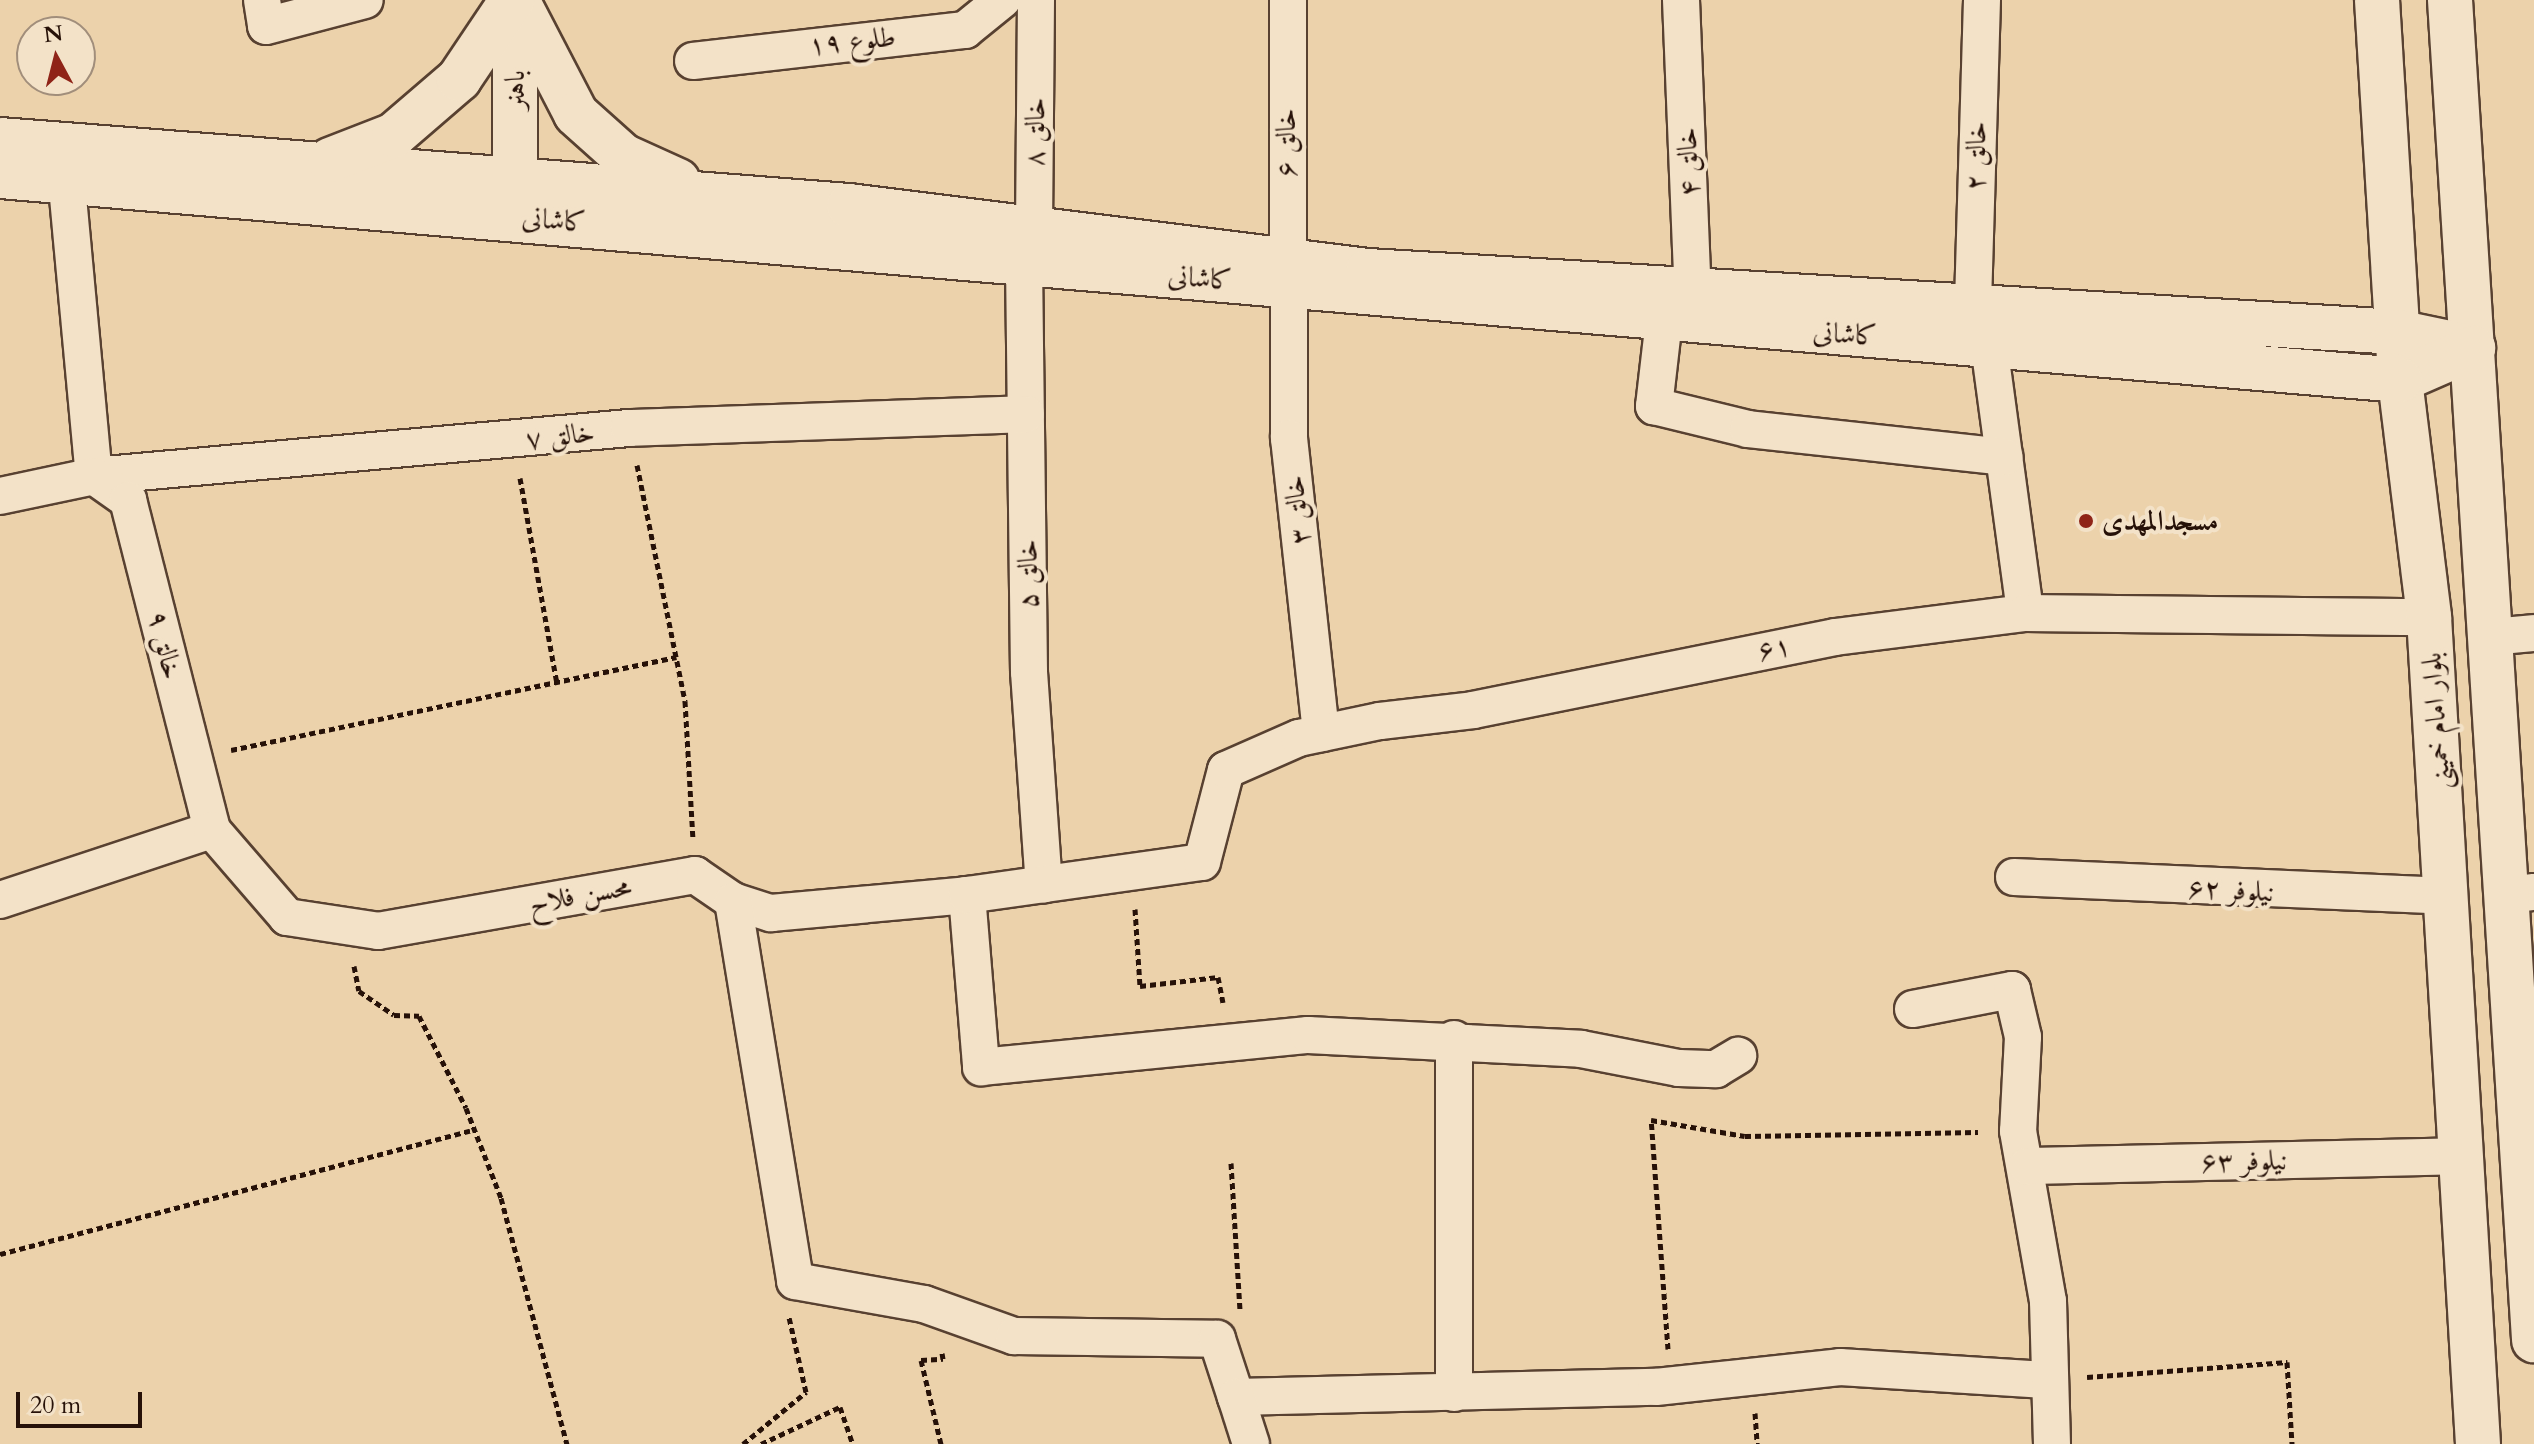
<!DOCTYPE html>
<html>
<head>
<meta charset="utf-8">
<style>
  body { margin:0 }
  #map { position:relative; width:2534px; height:1444px; overflow:hidden; background:#ecd2ab; font-family:Cardo,Amiri,serif }
  div>[style] { position:absolute }
  [style*='--x'] { left:calc(var(--x)*1px); top:calc(var(--y)*1px); width:calc(var(--w)*1px); rotate:calc(var(--a)*1deg) }
  .path>* { height:5px; margin-top:-2.5px; transform-origin:0; background:repeating-linear-gradient(90deg,#261108 0 6px,transparent 0 10px) }
  .roads { filter:drop-shadow(2px 0 #584131) drop-shadow(-2px 0 #584131) drop-shadow(0 2px #584131) drop-shadow(0 -2px #584131) }
  .street>* { height:36px; margin:-18px; padding:0 18px; transform-origin:18px; border-radius:18px; background:#f3e2c8 }
  .secondary>* { height:44px; margin:-22px; padding:0 22px; transform-origin:22px; border-radius:22px; background:#f3e2c8 }
  .dots>* { width:22px; height:22px; translate:-50% -50%; box-sizing:border-box; border:4px solid #f3e2c8; border-radius:50% }
  span { translate:-50% -50%; white-space:nowrap; text-align:center; line-height:1.15; -webkit-text-stroke:8px #f3e2c8; paint-order:stroke }
  .street-label { font-size:28px; color:#261108 }
  .poi-label { font-size:28px; color:#261108; font-weight:700 }
  .left { translate:0 -50%; text-align:left }
  .north { position:absolute; left:16px; top:16px; width:80px; height:80px; box-sizing:border-box; background:#f3e2c8; border:2px solid #a18e7b; border-radius:50%; rotate:353deg; font-size:22px; font-weight:700; line-height:32px; text-align:center; color:#261108 }
  .north::after { content:''; display:block; margin:auto; width:28px; height:36px; background:#8f2418; clip-path:polygon(50% 0,100% 100%,50% 72%,0 100%) }
  .scale { position:absolute; left:16px; top:1392px; width:126px; height:36px; box-sizing:border-box; border:4px solid #261108; border-top:0; padding-left:10px; font-size:24px; line-height:28px; white-space:nowrap; color:#261108; -webkit-text-stroke:6px #f3e2c8; paint-order:stroke }
</style>
</head>
<body>
<div id="map">
  <div class="path">
    <i style="--x:637;--y:465;--w:241;--a:78.5"></i>
    <i style="--x:685;--y:701;--w:137;--a:86.7"></i>
    <i style="--x:520;--y:478;--w:208;--a:79.8"></i>
    <i style="--x:231;--y:750;--w:455;--a:-11.8"></i>
    <i style="--x:1135;--y:909;--w:77;--a:86.3"></i>
    <i style="--x:1140;--y:986;--w:79;--a:-6.6"></i>
    <i style="--x:1218;--y:977;--w:26;--a:79"></i>
    <i style="--x:354;--y:966;--w:25;--a:79"></i>
    <i style="--x:359;--y:991;--w:42;--a:34.4"></i>
    <i style="--x:394;--y:1015;--w:25;--a:2"></i>
    <i style="--x:419;--y:1016;--w:103;--a:62.9"></i>
    <i style="--x:466;--y:1108;--w:97;--a:68.7"></i>
    <i style="--x:501;--y:1198;--w:255;--a:75"></i>
    <i style="--x:1231;--y:1163;--w:146;--a:86.5"></i>
    <i style="--x:0;--y:1254;--w:486;--a:-14.7"></i>
    <i style="--x:1668;--y:1349;--w:230;--a:-94.2"></i>
    <i style="--x:1651;--y:1120;--w:95;--a:9.7"></i>
    <i style="--x:1745;--y:1136;--w:233;--a:-1"></i>
    <i style="--x:2087;--y:1377;--w:201;--a:-4.3"></i>
    <i style="--x:2287;--y:1362;--w:82;--a:86.5"></i>
    <i style="--x:1755;--y:1413;--w:31;--a:86"></i>
    <i style="--x:743;--y:1444;--w:82;--a:-39.5"></i>
    <i style="--x:806;--y:1392;--w:77;--a:-102.8"></i>
    <i style="--x:761;--y:1444;--w:87;--a:-25.1"></i>
    <i style="--x:840;--y:1407;--w:39;--a:71"></i>
    <i style="--x:941;--y:1444;--w:86;--a:-103.4"></i>
    <i style="--x:921;--y:1360;--w:22;--a:-3"></i>
    <i style="--x:943;--y:1359;--w:6;--a:-99"></i>
  </div>
  <div class="roads">
    <div class="street">
      <i style="--x:262;--y:0;--w:26;--a:81"></i>
      <i style="--x:266;--y:26;--w:102;--a:-14.7"></i>
      <i style="--x:1036;--y:0;--w:229;--a:90.5"></i>
      <i style="--x:1034;--y:229;--w:35;--a:106"></i>
      <i style="--x:1024;--y:263;--w:409;--a:89.3"></i>
      <i style="--x:1029;--y:672;--w:213;--a:86"></i>
      <i style="--x:1288;--y:0;--w:438;--a:89.9"></i>
      <i style="--x:1289;--y:438;--w:297;--a:83.8"></i>
      <i style="--x:1681;--y:0;--w:293;--a:87.7"></i>
      <i style="--x:1693;--y:293;--w:25;--a:108"></i>
      <i style="--x:1982;--y:0;--w:311;--a:91.7"></i>
      <i style="--x:1973;--y:311;--w:38;--a:65"></i>
      <i style="--x:1989;--y:345;--w:270;--a:82.3"></i>
      <i style="--x:693;--y:61;--w:274;--a:-6.5"></i>
      <i style="--x:965;--y:30;--w:48;--a:-39"></i>
      <i style="--x:64;--y:154;--w:323;--a:84.7"></i>
      <i style="--x:94;--y:476;--w:537;--a:-5.13"></i>
      <i style="--x:629;--y:428;--w:397;--a:-2"></i>
      <i style="--x:1664;--y:320;--w:87;--a:96.6"></i>
      <i style="--x:1654;--y:406;--w:97;--a:13.7"></i>
      <i style="--x:1748;--y:429;--w:258;--a:6.2"></i>
      <i style="--x:0;--y:496;--w:96;--a:-12"></i>
      <i style="--x:94;--y:476;--w:42;--a:35.2"></i>
      <i style="--x:128;--y:500;--w:341;--a:75.7"></i>
      <i style="--x:2491;--y:637;--w:43;--a:-5.3"></i>
      <i style="--x:2014;--y:877;--w:433;--a:2.5"></i>
      <i style="--x:967;--y:895;--w:173;--a:85.3"></i>
      <i style="--x:981;--y:1067;--w:329;--a:-5.6"></i>
      <i style="--x:1308;--y:1035;--w:273;--a:2.9"></i>
      <i style="--x:1581;--y:1049;--w:100;--a:11"></i>
      <i style="--x:1679;--y:1068;--w:37;--a:2"></i>
      <i style="--x:1716;--y:1069;--w:26;--a:-31"></i>
      <i style="--x:2509;--y:895;--w:25;--a:-7"></i>
      <i style="--x:0;--y:900;--w:223;--a:-18.3"></i>
      <i style="--x:212;--y:830;--w:115;--a:49.2"></i>
      <i style="--x:287;--y:917;--w:92;--a:8.7"></i>
      <i style="--x:378;--y:931;--w:322;--a:-10"></i>
      <i style="--x:695;--y:875;--w:46;--a:34.4"></i>
      <i style="--x:733;--y:901;--w:40;--a:18"></i>
      <i style="--x:771;--y:913;--w:197;--a:-5.2"></i>
      <i style="--x:967;--y:895;--w:237;--a:-8"></i>
      <i style="--x:1202;--y:862;--w:95;--a:-75.4"></i>
      <i style="--x:1226;--y:770;--w:80;--a:-23.7"></i>
      <i style="--x:1299;--y:738;--w:83;--a:-11.9"></i>
      <i style="--x:1380;--y:721;--w:94;--a:-6.7"></i>
      <i style="--x:1473;--y:710;--w:369;--a:-11.4"></i>
      <i style="--x:1835;--y:637;--w:192;--a:-7.2"></i>
      <i style="--x:2025;--y:613;--w:404;--a:0.6"></i>
      <i style="--x:733;--y:901;--w:385;--a:80.7"></i>
      <i style="--x:795;--y:1281;--w:131;--a:10.1"></i>
      <i style="--x:924;--y:1304;--w:96;--a:19.6"></i>
      <i style="--x:1014;--y:1336;--w:203;--a:0.8"></i>
      <i style="--x:1217;--y:1339;--w:61;--a:71.9"></i>
      <i style="--x:1236;--y:1397;--w:420;--a:-1.4"></i>
      <i style="--x:1656;--y:1387;--w:185;--a:-6.2"></i>
      <i style="--x:1840;--y:1367;--w:206;--a:3.6"></i>
      <i style="--x:1913;--y:1009;--w:101;--a:-10.9"></i>
      <i style="--x:2012;--y:990;--w:48;--a:76.8"></i>
      <i style="--x:2023;--y:1037;--w:94;--a:93"></i>
      <i style="--x:2018;--y:1131;--w:173;--a:80"></i>
      <i style="--x:2048;--y:1301;--w:143;--a:88.4"></i>
      <i style="--x:2027;--y:1166;--w:434;--a:-1.3"></i>
      <i style="--x:1454;--y:1393;--w:354;--a:-90"></i>
      <i style="--x:1236;--y:1397;--w:49;--a:72.3"></i>
    </div>
    <div class="secondary">
      <i style="--x:517;--y:0;--w:128;--a:62.6"></i>
      <i style="--x:576;--y:114;--w:63;--a:41.8"></i>
      <i style="--x:623;--y:156;--w:60;--a:24.4"></i>
      <i style="--x:2377;--y:0;--w:381;--a:86.5"></i>
      <i style="--x:2400;--y:380;--w:239;--a:83"></i>
      <i style="--x:2429;--y:617;--w:828;--a:86.61"></i>
      <i style="--x:2450;--y:0;--w:1343;--a:86.41"></i>
      <i style="--x:515;--y:2;--w:178;--a:90"></i>
      <i style="--x:0;--y:140;--w:852;--a:4.45"></i>
      <i style="--x:849;--y:206;--w:523;--a:7.14"></i>
      <i style="--x:1368;--y:271;--w:1031;--a:3.39"></i>
      <i style="--x:2397;--y:332;--w:78;--a:11.9"></i>
      <i style="--x:2473;--y:348;--w:80;--a:156.3"></i>
      <i style="--x:2400;--y:380;--w:2409;--a:-175.14"></i>
      <i style="--x:330;--y:160;--w:69;--a:-21.3"></i>
      <i style="--x:394;--y:135;--w:86;--a:-40.7"></i>
      <i style="--x:459;--y:79;--w:95;--a:-56.1"></i>
    </div>
  </div>
  <div class="dots">
    <i style="left:2086px;top:521px;background:#8f2418"></i>
  </div>
  <div class="street-label">
    <span style="left:852px;top:41px;rotate:-6deg">طلوع ۱۹</span>
    <span style="left:515px;top:90px;rotate:-90deg">باهنر</span>
    <span style="left:1035px;top:132px;rotate:-89deg">خالق ۸</span>
    <span style="left:1286px;top:143px;rotate:-90deg">خالق ۶</span>
    <span style="left:1976px;top:156px;rotate:-89deg">خالق ۲</span>
    <span style="left:1688px;top:162px;rotate:-92deg">خالق ۴</span>
    <span style="left:554px;top:220px;rotate:5deg">کاشانی</span>
    <span style="left:1200px;top:278px;rotate:5deg">کاشانی</span>
    <span style="left:1845px;top:334px;rotate:4deg">کاشانی</span>
    <span style="left:560px;top:436px;rotate:-7deg">خالق ۷</span>
    <span style="left:1297px;top:510px;rotate:-96deg">خالق ۳</span>
    <span style="left:1028px;top:574px;rotate:-91deg">خالق ۵</span>
    <span style="left:165px;top:645px;rotate:76deg">خالق ۹</span>
    <span style="left:1774px;top:648px;rotate:-10deg">۶۱</span>
    <span style="left:2436px;top:721px;rotate:-94deg">بلوار امام خمینی</span>
    <span style="left:2231px;top:890px;rotate:3deg">نیلوفر ۶۲</span>
    <span style="left:580px;top:895px;rotate:-10deg">محسن فلاح</span>
    <span style="left:2244px;top:1161px;rotate:-1deg">نیلوفر ۶۳</span>
  </div>
  <div class="poi-label">
    <span class="left" style="left:2102px;top:521px">مسجدالمهدی</span>
  </div>
  <div class="north">N</div>
  <div class="scale">20 m</div>
</div>
</body>
</html>
